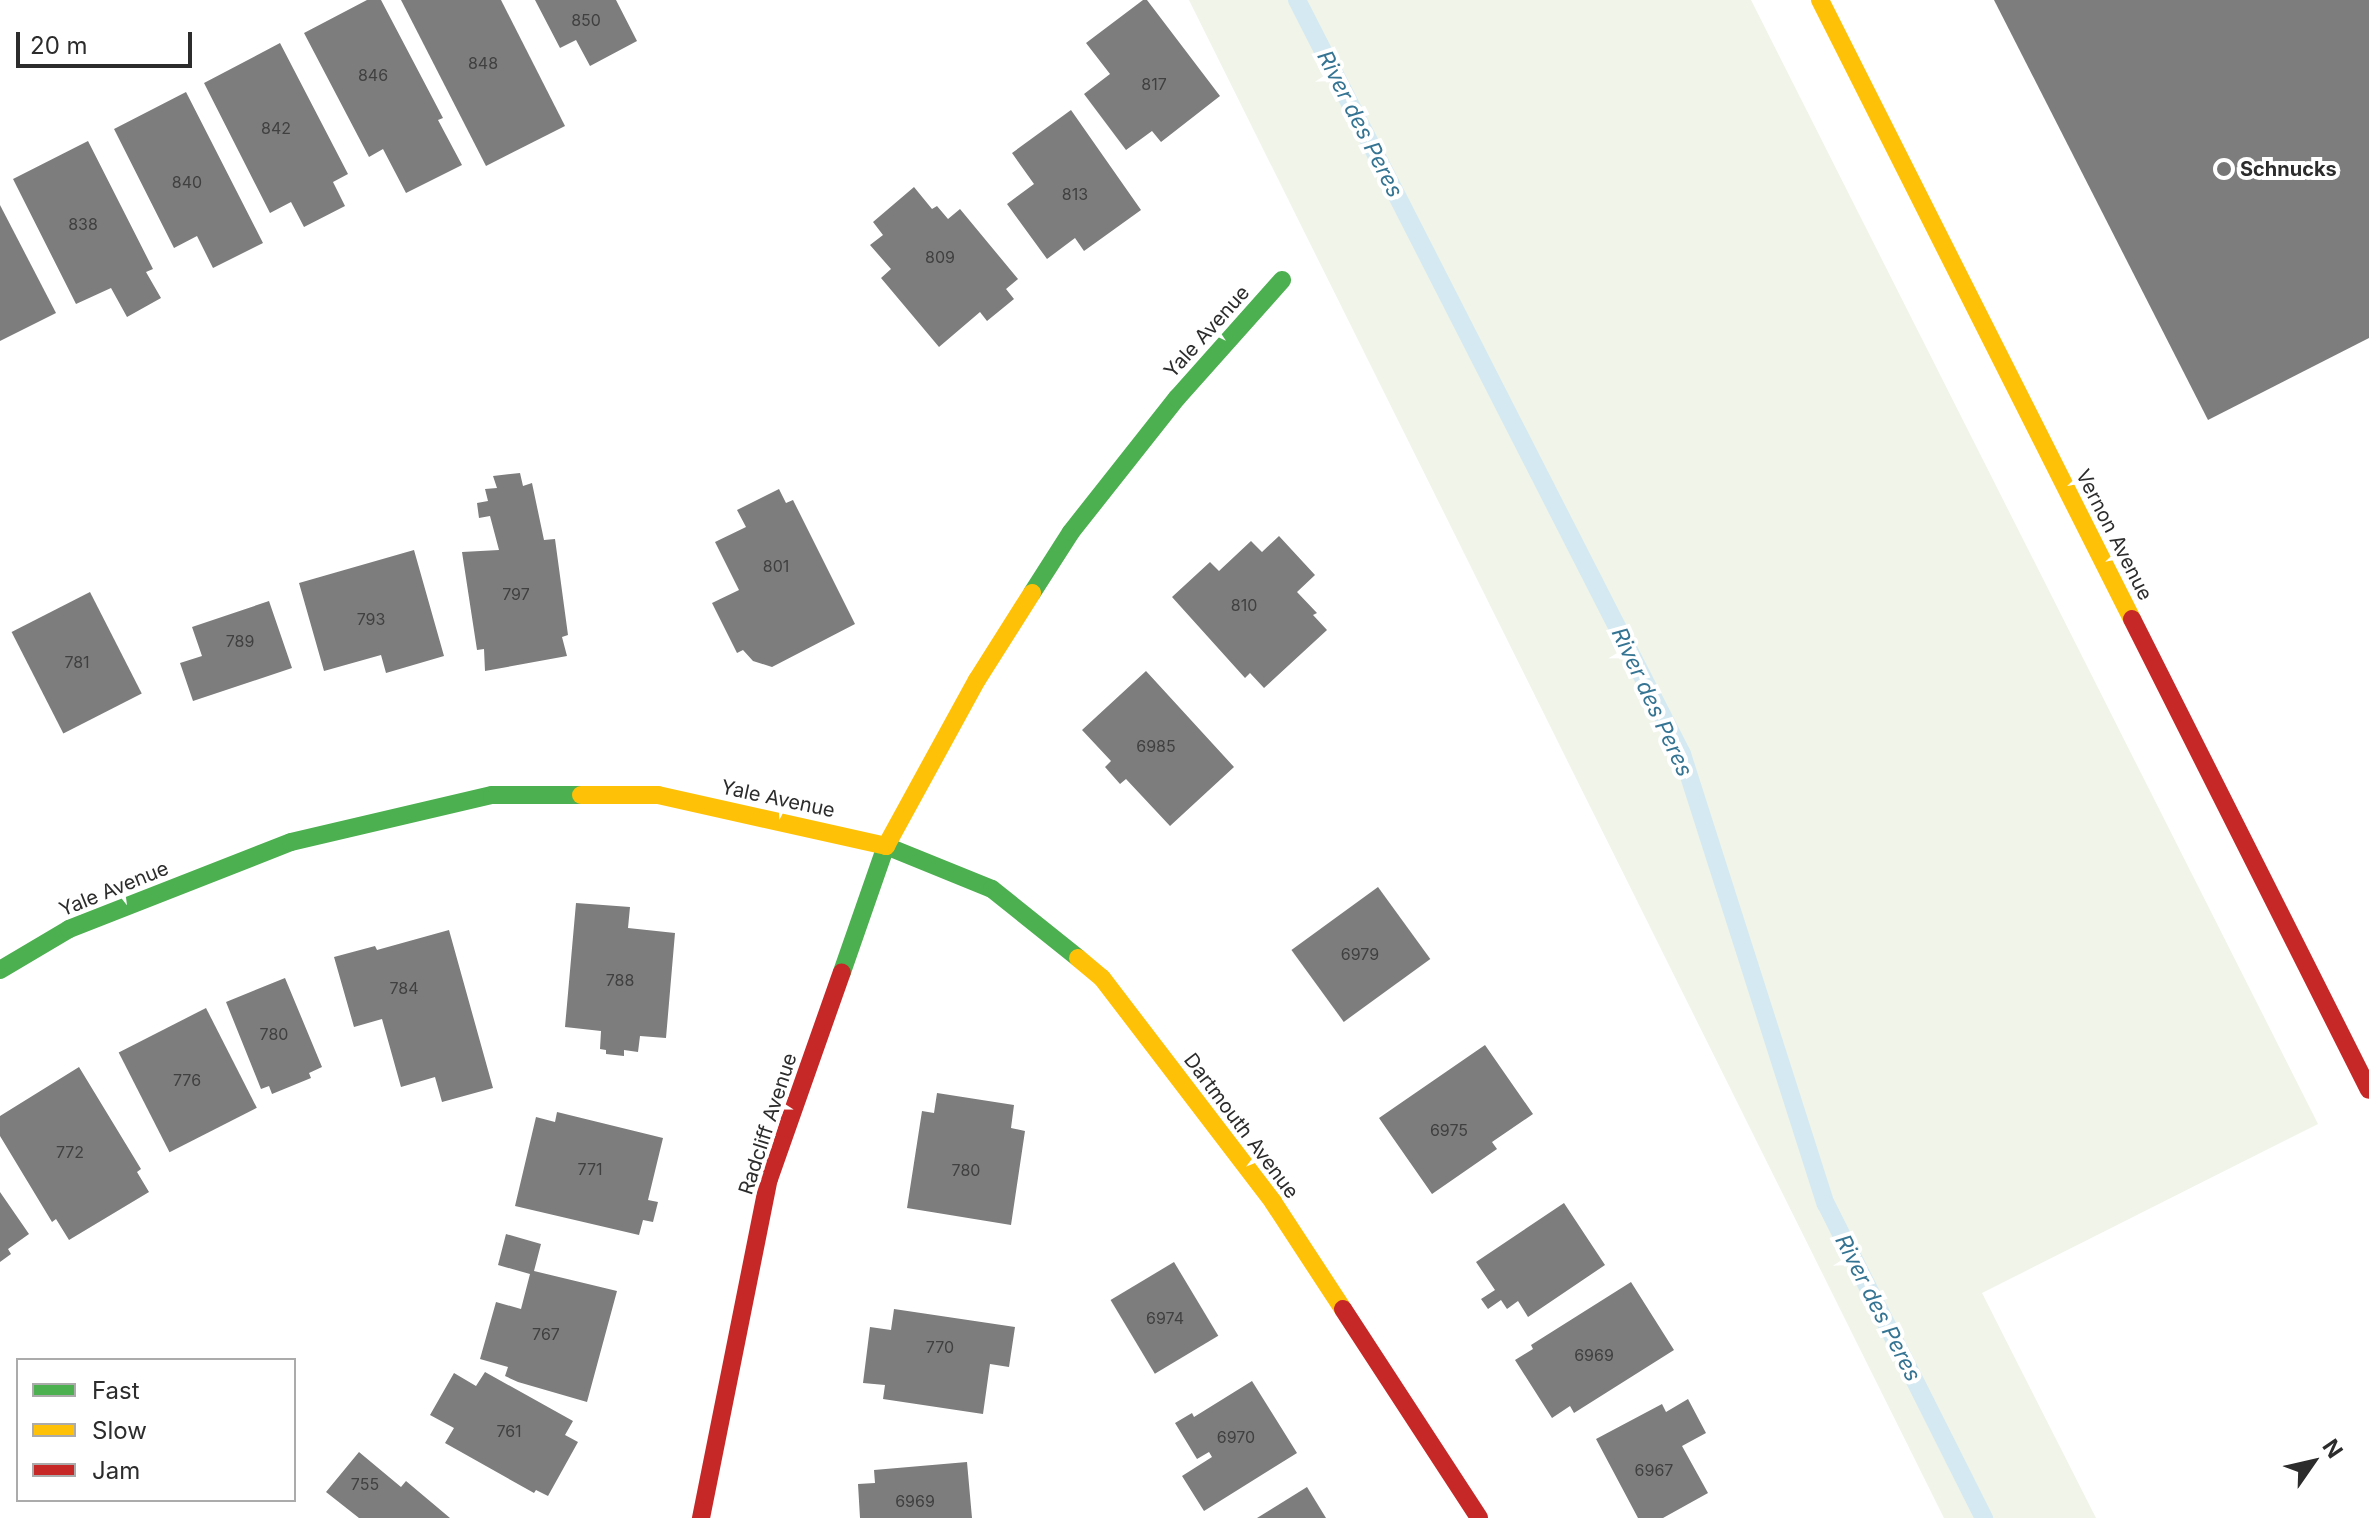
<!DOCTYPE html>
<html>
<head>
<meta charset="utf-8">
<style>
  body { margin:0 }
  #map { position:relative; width:2369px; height:1518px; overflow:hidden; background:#fff; font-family:Inter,sans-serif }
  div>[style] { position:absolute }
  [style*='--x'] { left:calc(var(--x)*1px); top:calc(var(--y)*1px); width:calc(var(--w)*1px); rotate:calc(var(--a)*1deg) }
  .green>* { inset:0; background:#f0f4e9 }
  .stream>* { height:18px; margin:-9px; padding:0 9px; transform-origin:9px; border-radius:9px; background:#d4e9f2 }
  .building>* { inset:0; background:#7d7d7d; transform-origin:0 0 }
  .fast>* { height:18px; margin:-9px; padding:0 9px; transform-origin:9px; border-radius:9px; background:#4caf50 }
  .slow>* { height:18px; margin:-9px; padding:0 9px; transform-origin:9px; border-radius:9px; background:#ffc107 }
  .jam>* { height:18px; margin:-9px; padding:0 9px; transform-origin:9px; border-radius:9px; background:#c62828 }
  .dots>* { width:22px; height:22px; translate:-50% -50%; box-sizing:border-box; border:4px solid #fff; border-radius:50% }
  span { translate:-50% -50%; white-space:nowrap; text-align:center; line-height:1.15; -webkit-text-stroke:8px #fff; paint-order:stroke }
  .number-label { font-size:16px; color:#404040 }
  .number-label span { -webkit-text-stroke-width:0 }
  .poi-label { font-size:20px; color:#2c2c2c; font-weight:700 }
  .left { translate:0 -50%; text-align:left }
  .street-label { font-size:20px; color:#2c2c2c }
  .water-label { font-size:22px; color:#357492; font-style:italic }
  .legend { position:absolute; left:16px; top:1358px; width:280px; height:144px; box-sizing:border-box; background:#fff; border:2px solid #ababab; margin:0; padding:10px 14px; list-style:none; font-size:24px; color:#2c2c2c }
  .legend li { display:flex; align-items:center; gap:16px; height:40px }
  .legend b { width:40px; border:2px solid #ababab }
  .north { position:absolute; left:2273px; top:1422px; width:80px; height:80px; -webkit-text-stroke:6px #fff; paint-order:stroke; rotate:56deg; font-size:22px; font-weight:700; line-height:32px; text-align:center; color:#2c2c2c }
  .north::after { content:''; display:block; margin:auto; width:28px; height:36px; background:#2c2c2c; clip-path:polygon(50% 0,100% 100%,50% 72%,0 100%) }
  .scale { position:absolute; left:16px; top:32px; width:176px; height:36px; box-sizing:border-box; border:4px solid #2c2c2c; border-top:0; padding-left:10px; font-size:24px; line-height:28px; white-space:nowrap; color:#2c2c2c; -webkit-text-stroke:6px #fff; paint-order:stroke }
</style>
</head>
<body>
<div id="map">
  <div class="green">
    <i style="clip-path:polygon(1189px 0,1751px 0,2318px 1124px,1982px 1293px,2096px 1518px,1944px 1518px)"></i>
  </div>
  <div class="stream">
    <i style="--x:1297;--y:0;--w:847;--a:62.95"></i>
    <i style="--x:1682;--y:754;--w:472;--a:72.3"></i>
    <i style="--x:1826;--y:1204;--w:352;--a:63.3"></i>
  </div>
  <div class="building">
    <i style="clip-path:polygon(367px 0,381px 0,443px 118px,438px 120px,462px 165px,406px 193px,383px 149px,369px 157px,304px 33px)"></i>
    <i style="clip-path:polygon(401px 0,501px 0,565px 126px,486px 166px)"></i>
    <i style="clip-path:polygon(535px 0,616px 0,637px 41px,590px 66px,576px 40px,560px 48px)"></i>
    <i style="clip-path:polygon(1143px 0,1147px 0,1220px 96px,1161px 142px,1152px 131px,1126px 150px,1084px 94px,1110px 74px,1086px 43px)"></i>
    <i style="clip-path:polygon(1994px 0,2369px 0,2369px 338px,2208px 420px)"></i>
    <i style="clip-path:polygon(280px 43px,348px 174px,333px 182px,345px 206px,304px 227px,291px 202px,270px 213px,204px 83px)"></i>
    <i style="clip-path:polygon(186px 92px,263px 243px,213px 268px,197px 236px,174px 248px,114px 129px)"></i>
    <i style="clip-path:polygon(1071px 110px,1141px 210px,1084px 251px,1075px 238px,1047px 259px,1007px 204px,1034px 184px,1012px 153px)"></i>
    <i style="clip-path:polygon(88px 141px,153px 269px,146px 272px,161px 298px,127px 317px,111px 288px,76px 304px,13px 179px)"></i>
    <i style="clip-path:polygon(914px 187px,932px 209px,937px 206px,948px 219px,960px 209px,1018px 279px,1006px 289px,1014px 299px,987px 321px,980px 312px,939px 347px,881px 278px,891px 269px,870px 245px,883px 235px,873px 222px)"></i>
    <i style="clip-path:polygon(0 205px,56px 313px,0 341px)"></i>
    <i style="clip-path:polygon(520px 473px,523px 486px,532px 483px,544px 540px,555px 539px,568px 635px,562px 637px,567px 656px,485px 671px,484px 649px,477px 650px,462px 552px,499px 550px,490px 516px,479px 518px,477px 503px,488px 501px,485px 489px,497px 488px,493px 476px)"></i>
    <i style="clip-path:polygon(779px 489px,786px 503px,793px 500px,855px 624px,772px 667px,753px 661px,743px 650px,737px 653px,712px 603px,739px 590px,715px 542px,746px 527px,737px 510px)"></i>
    <i style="clip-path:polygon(1279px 536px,1315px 575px,1297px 592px,1317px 613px,1313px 615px,1327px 630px,1264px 688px,1250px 673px,1245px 678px,1172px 597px,1210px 562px,1219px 571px,1251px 541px,1262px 552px)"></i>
    <i style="clip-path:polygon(414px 550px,444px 656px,386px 673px,381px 655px,324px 671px,299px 583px)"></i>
    <i style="left:90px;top:592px;width:114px;height:88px;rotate:63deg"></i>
    <i style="clip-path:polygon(269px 601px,292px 668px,193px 701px,180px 663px,202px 656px,192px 627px)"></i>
    <i style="clip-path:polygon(1146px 671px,1234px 767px,1170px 826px,1126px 779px,1120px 784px,1105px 767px,1111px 761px,1082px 730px)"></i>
    <i style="left:1378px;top:887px;width:89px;height:107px;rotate:54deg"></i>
    <i style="clip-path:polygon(576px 903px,630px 907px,628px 928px,675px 933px,666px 1038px,640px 1036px,638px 1052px,624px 1050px,624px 1056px,606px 1054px,606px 1050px,600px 1049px,601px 1031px,565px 1027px)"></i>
    <i style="clip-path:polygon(449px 930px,493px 1088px,442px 1102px,435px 1077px,401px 1087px,382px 1019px,354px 1027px,334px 957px,375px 946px,377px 950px)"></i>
    <i style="clip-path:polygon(285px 978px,322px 1067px,309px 1073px,311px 1078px,272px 1094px,269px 1086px,261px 1089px,226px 1002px)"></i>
    <i style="left:206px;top:1008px;width:112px;height:98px;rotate:63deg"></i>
    <i style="clip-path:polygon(1485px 1045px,1533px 1114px,1492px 1142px,1497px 1149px,1432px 1194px,1379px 1118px)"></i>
    <i style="clip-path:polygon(79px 1067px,141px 1169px,137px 1172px,149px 1192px,69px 1240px,56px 1219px,52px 1222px,0 1136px,0 1116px)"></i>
    <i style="clip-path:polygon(937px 1093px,1014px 1105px,1011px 1128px,1025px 1131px,1011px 1225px,907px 1208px,922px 1111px,934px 1113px)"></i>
    <i style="clip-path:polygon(557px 1112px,663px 1138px,648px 1200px,658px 1202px,653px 1222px,643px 1220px,639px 1235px,515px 1206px,536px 1117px,555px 1122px)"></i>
    <i style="clip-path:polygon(0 1192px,29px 1234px,8px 1249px,11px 1254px,0 1262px)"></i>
    <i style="clip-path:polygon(1564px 1203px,1605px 1265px,1528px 1317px,1518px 1301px,1507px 1309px,1501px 1300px,1488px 1309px,1481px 1299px,1495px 1290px,1476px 1262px)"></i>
    <i style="clip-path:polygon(506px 1234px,541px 1244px,534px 1271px,617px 1291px,587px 1402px,518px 1382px,505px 1376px,508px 1367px,480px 1359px,496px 1302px,521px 1309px,530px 1274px,498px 1265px)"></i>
    <i style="left:1174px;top:1262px;width:86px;height:74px;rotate:59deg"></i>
    <i style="clip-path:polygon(1631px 1282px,1674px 1350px,1574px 1413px,1570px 1406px,1552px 1418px,1515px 1360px,1533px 1349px,1531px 1345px)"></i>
    <i style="clip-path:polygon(894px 1309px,1015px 1327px,1009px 1367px,990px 1364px,983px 1414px,883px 1399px,885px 1385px,863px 1383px,870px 1327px,891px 1330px)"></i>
    <i style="clip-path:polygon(485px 1372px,573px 1421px,565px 1435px,578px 1442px,548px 1496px,536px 1490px,534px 1493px,445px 1443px,454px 1428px,430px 1415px,454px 1373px,476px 1386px)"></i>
    <i style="clip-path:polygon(1252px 1381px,1297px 1453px,1204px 1511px,1182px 1476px,1212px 1457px,1209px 1452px,1197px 1459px,1175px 1423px,1192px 1413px,1194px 1417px)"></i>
    <i style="clip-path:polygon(1688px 1399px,1706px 1433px,1682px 1446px,1708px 1493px,1663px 1518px,1638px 1518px,1596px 1439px,1662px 1404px,1666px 1412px)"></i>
    <i style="clip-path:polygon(359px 1452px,401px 1487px,406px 1481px,450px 1518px,359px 1518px,326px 1492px)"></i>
    <i style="clip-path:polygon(967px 1462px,972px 1518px,860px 1518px,858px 1484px,875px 1483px,874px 1470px)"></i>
    <i style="clip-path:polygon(1307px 1487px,1326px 1518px,1257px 1518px)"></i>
  </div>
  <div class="fast">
    <i style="--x:1032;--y:593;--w:72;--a:-57.4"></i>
    <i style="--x:1071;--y:532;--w:171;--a:-51.7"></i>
    <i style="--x:1177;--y:398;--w:158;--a:-48.3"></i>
    <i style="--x:0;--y:970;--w:80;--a:-30.7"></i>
    <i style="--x:69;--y:929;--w:238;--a:-21.4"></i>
    <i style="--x:291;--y:842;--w:206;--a:-13.2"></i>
    <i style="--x:492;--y:795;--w:89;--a:0"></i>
    <i style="--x:842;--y:972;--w:133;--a:-70.8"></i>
    <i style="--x:886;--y:846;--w:114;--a:22.1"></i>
    <i style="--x:992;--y:889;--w:110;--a:38.7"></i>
  </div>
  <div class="slow">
    <i style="--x:1820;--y:0;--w:693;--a:63.25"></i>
    <i style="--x:581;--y:795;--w:77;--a:0"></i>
    <i style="--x:658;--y:795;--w:234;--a:12.6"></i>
    <i style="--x:886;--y:846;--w:189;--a:-61.3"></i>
    <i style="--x:977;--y:680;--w:103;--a:-57.7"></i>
    <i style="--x:1078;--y:958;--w:31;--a:40"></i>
    <i style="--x:1102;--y:978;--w:282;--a:52.6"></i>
    <i style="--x:1273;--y:1202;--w:128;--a:56.8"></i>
  </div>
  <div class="jam">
    <i style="--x:2132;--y:619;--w:527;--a:63.29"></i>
    <i style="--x:1343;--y:1309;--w:249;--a:56.9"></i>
    <i style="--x:701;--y:1518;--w:346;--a:-78.7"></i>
    <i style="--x:769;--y:1179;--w:219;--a:-70.6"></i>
  </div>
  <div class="dots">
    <i style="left:2224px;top:169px;background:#767676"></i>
  </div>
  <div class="number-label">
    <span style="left:586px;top:20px">850</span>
    <span style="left:483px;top:63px">848</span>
    <span style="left:373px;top:75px">846</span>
    <span style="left:1154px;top:84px">817</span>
    <span style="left:276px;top:128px">842</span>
    <span style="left:187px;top:182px">840</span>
    <span style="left:1075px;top:194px">813</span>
    <span style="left:83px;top:224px">838</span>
    <span style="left:940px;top:257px">809</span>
    <span style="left:776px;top:566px">801</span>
    <span style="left:516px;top:594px">797</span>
    <span style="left:1244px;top:605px">810</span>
    <span style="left:371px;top:619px">793</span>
    <span style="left:240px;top:641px">789</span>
    <span style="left:77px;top:662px">781</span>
    <span style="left:1156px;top:746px">6985</span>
    <span style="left:1360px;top:954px">6979</span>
    <span style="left:620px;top:980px">788</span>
    <span style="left:404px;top:988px">784</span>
    <span style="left:274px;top:1034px">780</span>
    <span style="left:187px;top:1080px">776</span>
    <span style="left:1449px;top:1130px">6975</span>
    <span style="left:70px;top:1152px">772</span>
    <span style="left:590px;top:1169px">771</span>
    <span style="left:966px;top:1170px">780</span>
    <span style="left:1165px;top:1318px">6974</span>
    <span style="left:546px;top:1334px">767</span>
    <span style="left:940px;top:1347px">770</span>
    <span style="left:1594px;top:1355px">6969</span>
    <span style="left:509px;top:1431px">761</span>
    <span style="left:1236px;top:1437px">6970</span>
    <span style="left:1654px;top:1470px">6967</span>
    <span style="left:365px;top:1484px">755</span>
    <span style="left:915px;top:1501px">6969</span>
  </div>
  <div class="poi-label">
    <span class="left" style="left:2240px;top:169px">Schnucks</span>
  </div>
  <div class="street-label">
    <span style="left:1207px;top:332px;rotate:-48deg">Yale Avenue</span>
    <span style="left:2114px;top:535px;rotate:63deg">Vernon Avenue</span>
    <span style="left:778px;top:799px;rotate:12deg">Yale Avenue</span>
    <span style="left:114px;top:889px;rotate:-22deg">Yale Avenue</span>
    <span style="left:768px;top:1124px;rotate:-72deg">Radcliff Avenue</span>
    <span style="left:1241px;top:1126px;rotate:53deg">Dartmouth Avenue</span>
  </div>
  <div class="water-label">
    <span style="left:1360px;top:124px;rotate:63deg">River des Peres</span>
    <span style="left:1652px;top:702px;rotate:65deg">River des Peres</span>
    <span style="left:1878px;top:1308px;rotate:63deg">River des Peres</span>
  </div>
  <ul class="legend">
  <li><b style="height:10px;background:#4caf50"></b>Fast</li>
  <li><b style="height:10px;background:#ffc107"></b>Slow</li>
  <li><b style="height:10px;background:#c62828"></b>Jam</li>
  </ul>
  <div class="north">N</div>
  <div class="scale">20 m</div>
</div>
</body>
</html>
